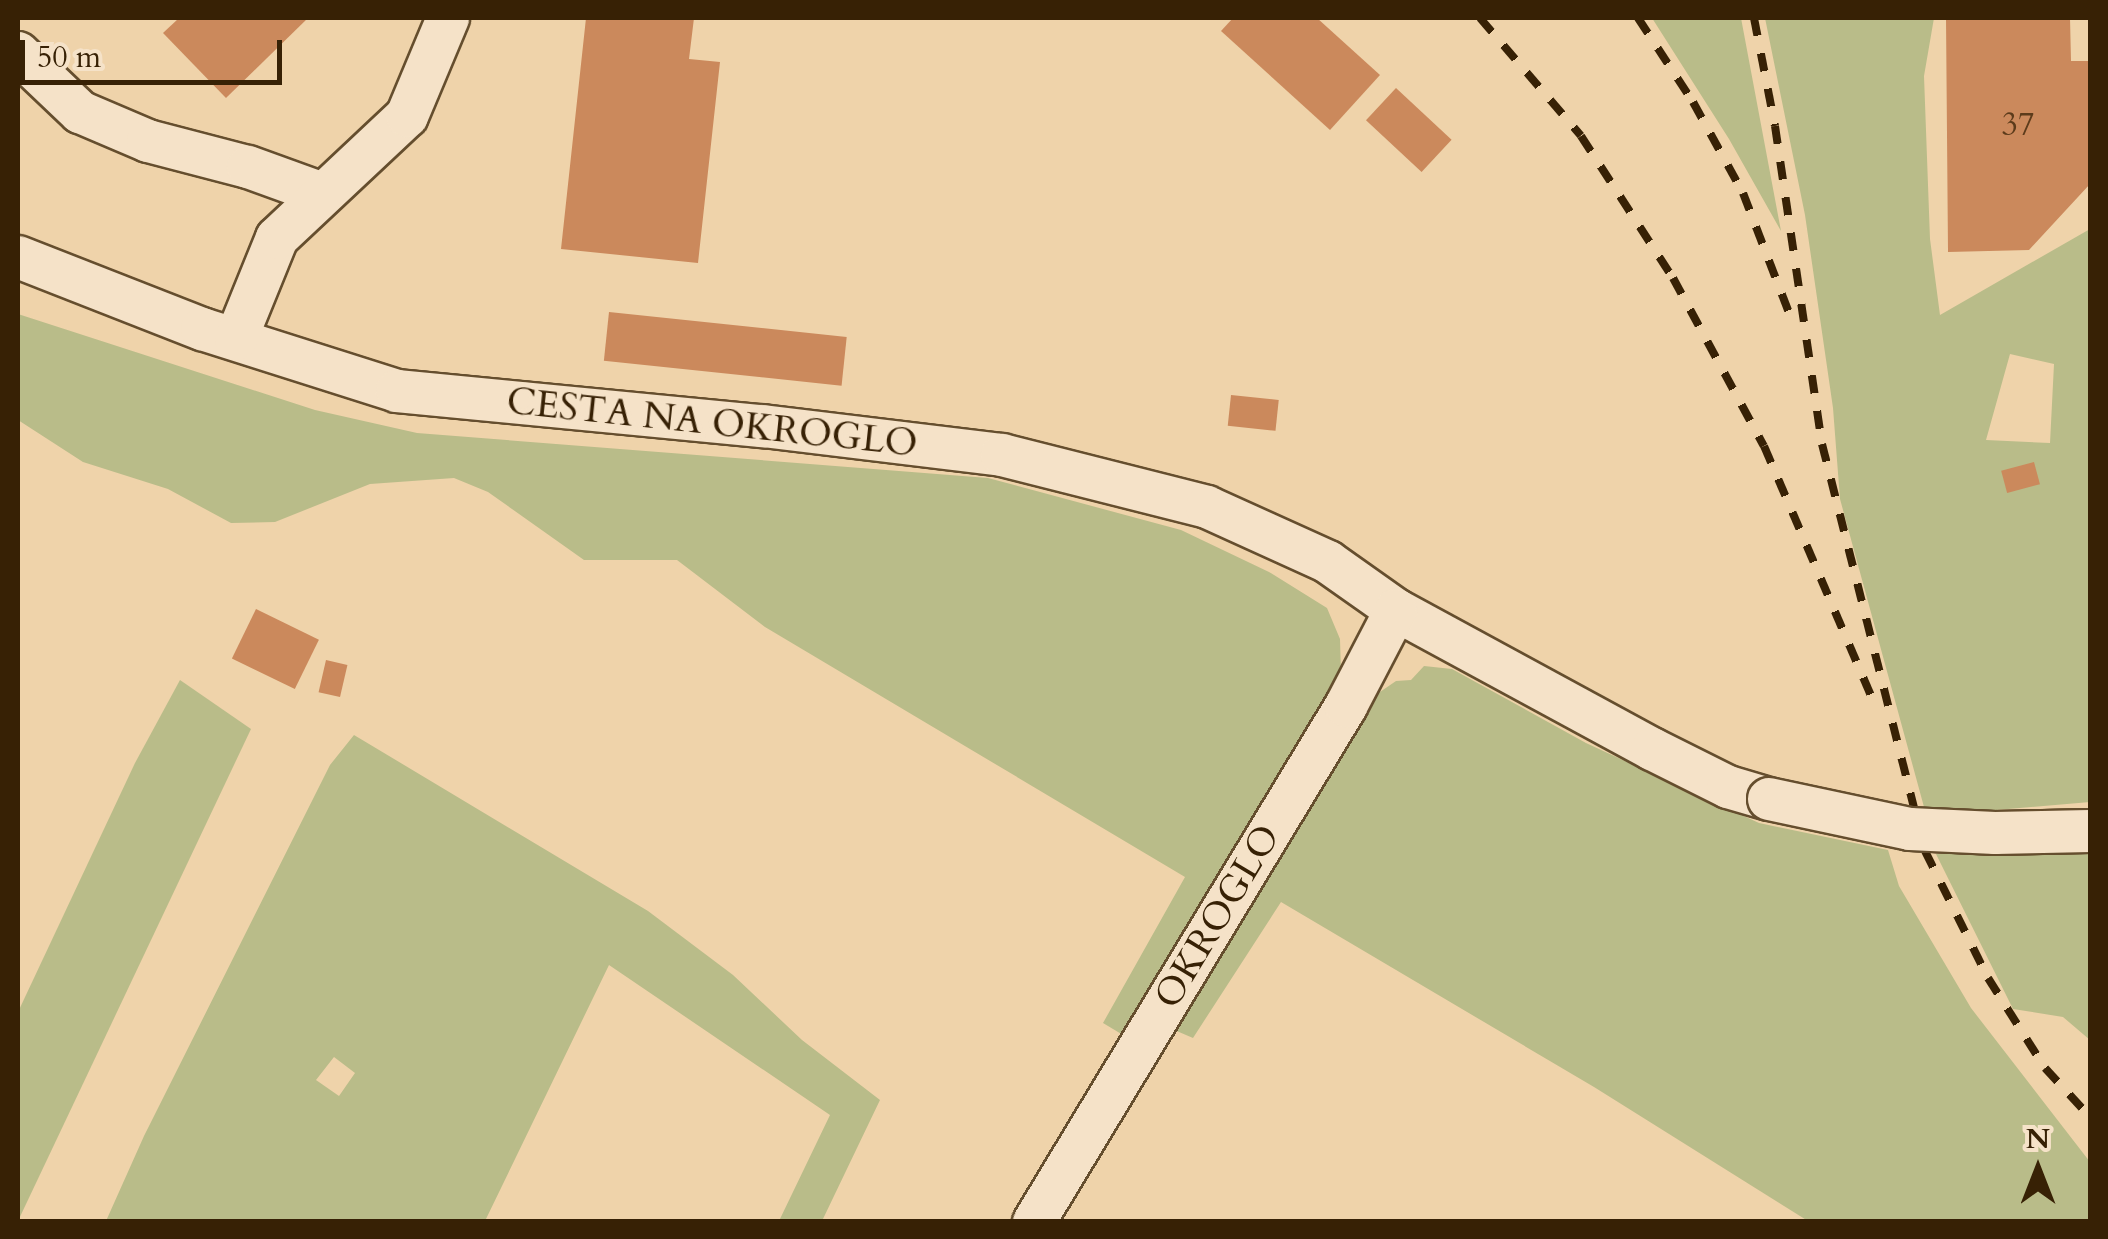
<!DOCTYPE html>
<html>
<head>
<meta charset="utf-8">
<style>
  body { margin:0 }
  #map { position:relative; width:2108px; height:1239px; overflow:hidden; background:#efd3aa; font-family:Cardo,serif }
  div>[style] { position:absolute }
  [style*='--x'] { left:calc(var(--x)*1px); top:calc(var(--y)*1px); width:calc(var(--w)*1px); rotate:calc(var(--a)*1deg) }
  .green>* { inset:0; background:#b9bc89 }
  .building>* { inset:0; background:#cb895c; transform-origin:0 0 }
  .roads { filter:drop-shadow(2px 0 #654e2e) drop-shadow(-2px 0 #654e2e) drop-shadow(0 2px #654e2e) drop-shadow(0 -2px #654e2e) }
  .minor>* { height:42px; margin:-21px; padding:0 21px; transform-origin:21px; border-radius:21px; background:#f5e2c8 }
  .rail>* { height:8px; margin-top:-4px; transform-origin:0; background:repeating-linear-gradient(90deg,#372105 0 18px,transparent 0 36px) }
  .bridges { filter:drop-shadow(2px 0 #654e2e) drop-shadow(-2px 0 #654e2e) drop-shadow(0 2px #654e2e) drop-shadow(0 -2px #654e2e) }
  .minor-bridge>* { height:42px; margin:-21px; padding:0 21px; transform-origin:21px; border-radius:21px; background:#f5e2c8 }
  span { translate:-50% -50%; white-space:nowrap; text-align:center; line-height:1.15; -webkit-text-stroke:9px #f5e2c8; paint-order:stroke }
  .number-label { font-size:32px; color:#5c3b1b }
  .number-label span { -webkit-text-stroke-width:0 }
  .street-label { font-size:38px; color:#372105 }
  .frame { position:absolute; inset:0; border:20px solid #372105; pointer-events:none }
  .north { position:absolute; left:1988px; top:1119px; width:100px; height:100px; -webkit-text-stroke:8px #f5e2c8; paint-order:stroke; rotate:0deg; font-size:28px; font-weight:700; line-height:40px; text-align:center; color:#372105 }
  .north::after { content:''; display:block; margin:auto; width:35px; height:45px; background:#372105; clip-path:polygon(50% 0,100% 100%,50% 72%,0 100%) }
  .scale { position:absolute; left:20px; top:40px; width:262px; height:45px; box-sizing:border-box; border:5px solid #372105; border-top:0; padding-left:12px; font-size:30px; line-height:35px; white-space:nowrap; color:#372105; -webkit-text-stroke:8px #f5e2c8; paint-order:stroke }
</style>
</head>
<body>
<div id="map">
  <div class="green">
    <i style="clip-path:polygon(1652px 18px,1741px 18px,1781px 231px,1729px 139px)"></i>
    <i style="clip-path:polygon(evenodd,1765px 18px,1934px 18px,1924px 76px,1930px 239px,1940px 315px,2090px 229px,2090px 802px,1973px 812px,1924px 807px,1840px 499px,1833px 408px,1805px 215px,1765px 18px,2010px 354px,2054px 364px,2050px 443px,1986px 440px,2010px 354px)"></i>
    <i style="clip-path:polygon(18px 314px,315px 410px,417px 433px,988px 478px,1181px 530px,1269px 572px,1327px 608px,1340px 639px,1341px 673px,1329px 705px,1123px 1035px,1103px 1023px,1185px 877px,765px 627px,677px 560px,584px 560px,488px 492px,454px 478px,370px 484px,275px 522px,231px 523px,168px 489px,83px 462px,18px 420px)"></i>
    <i style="clip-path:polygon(1424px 666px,1452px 669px,1586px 743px,1759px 823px,1888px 850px,1899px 886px,1971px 1008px,2090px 1162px,2090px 1221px,1808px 1221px,1594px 1087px,1281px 902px,1193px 1038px,1172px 1029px,1377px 694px,1396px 681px,1411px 680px)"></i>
    <i style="clip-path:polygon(180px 680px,251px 729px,18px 1221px,18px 1012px,135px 763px)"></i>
    <i style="clip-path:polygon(evenodd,354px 735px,648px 911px,733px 975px,802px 1040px,880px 1100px,822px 1221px,779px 1221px,830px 1115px,609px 965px,485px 1221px,106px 1221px,144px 1136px,330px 765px,354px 735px,334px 1057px,355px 1073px,339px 1096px,316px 1080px,334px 1057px)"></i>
    <i style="clip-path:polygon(2090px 849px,2090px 1040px,2063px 1017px,2013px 1009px,1936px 854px)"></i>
  </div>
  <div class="building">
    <i style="clip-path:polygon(179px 18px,308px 18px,226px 98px,163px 33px)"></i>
    <i style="clip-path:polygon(586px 18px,694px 18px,689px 59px,720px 62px,698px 263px,561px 249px)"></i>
    <i style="clip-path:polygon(1233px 18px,1317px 18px,1380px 75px,1330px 130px,1221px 31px)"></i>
    <i style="clip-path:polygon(1946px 18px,2070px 18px,2071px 61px,2090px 61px,2090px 184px,2029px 250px,1948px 252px)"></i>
    <i style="left:1396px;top:88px;width:76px;height:44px;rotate:43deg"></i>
    <i style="left:609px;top:312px;width:239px;height:49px;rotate:6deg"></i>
    <i style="left:1231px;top:395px;width:48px;height:31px;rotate:6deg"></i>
    <i style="left:2034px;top:462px;width:23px;height:34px;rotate:75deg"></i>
    <i style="left:256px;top:609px;width:70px;height:55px;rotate:26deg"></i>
    <i style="left:326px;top:660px;width:22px;height:33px;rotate:13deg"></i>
  </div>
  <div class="roads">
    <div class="minor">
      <i style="--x:18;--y:53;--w:86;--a:43.6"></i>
      <i style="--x:80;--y:112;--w:74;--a:23.1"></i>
      <i style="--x:148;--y:141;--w:103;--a:14.6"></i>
      <i style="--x:248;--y:167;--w:77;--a:19.9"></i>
      <i style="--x:18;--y:257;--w:198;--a:21.4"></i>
      <i style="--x:202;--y:329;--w:205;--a:17.6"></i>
      <i style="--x:397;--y:391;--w:368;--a:5.5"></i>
      <i style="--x:763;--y:426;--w:241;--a:6.9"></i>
      <i style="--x:1002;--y:455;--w:211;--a:14.2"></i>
      <i style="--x:1207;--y:507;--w:133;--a:24.4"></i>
      <i style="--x:1328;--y:562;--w:83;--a:35.2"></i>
      <i style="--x:1396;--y:610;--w:291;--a:28.5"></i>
      <i style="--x:1652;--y:749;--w:85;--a:26.6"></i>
      <i style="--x:1728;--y:787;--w:43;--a:16.3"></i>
      <i style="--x:236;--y:339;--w:109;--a:-67.9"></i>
      <i style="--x:277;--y:238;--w:178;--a:-43.2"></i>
      <i style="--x:407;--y:116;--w:106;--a:-67.3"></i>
      <i style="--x:1034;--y:1222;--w:603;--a:-58.84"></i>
      <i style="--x:1346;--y:706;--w:108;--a:-62.5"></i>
    </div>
  </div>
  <div class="rail">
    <i style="--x:1480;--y:18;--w:155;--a:49.4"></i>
    <i style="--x:1581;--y:136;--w:169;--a:57.1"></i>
    <i style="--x:1673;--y:278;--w:191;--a:61.6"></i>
    <i style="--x:1764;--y:446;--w:274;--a:66.8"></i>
    <i style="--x:1638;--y:18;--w:100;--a:56.8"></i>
    <i style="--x:1693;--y:102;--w:104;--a:61.2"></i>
    <i style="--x:1743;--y:193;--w:139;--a:69"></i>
    <i style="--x:1754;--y:18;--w:110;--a:79"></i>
    <i style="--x:1775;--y:126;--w:321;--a:81.6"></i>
    <i style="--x:1822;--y:444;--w:420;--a:75.8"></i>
    <i style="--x:1925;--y:851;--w:142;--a:63.6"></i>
    <i style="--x:1988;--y:978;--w:107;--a:57.7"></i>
    <i style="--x:2045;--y:1068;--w:67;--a:47.4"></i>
  </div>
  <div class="bridges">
    <div class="minor-bridge">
      <i style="--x:1769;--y:799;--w:144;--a:12"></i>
      <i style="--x:1910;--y:829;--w:85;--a:2.7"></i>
      <i style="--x:1995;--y:833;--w:95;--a:-1.2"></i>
    </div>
  </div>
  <div class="number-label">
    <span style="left:2018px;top:125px">37</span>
  </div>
  <div class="street-label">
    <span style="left:712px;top:423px;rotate:6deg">CESTA NA OKROGLO</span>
    <span style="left:1218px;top:917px;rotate:-59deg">OKROGLO</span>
  </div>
  <div class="frame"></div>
  <div class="north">N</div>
  <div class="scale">50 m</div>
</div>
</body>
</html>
